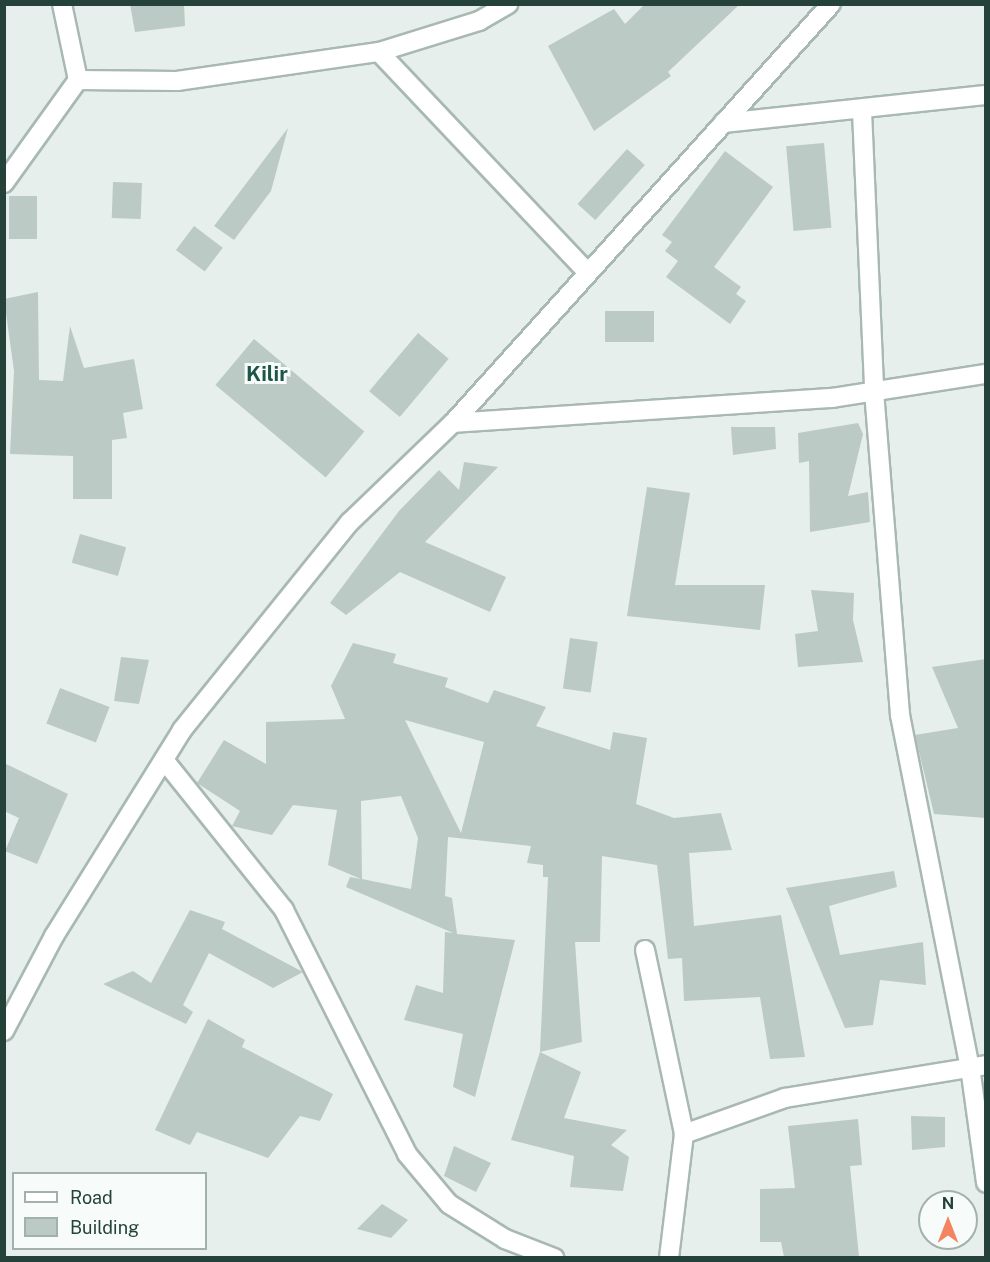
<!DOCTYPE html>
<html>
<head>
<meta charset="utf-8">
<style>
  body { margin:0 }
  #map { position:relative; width:990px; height:1262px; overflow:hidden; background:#e6efeb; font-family:"Public Sans",sans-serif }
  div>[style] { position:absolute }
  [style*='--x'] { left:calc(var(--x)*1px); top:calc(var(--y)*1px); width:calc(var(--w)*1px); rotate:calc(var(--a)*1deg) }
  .building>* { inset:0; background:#bbcac4; transform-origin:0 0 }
  .roads { filter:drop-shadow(2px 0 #a8b8b2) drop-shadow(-2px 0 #a8b8b2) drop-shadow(0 2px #a8b8b2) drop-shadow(0 -2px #a8b8b2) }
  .street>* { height:18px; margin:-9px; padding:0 9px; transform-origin:9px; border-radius:9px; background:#fff }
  span { translate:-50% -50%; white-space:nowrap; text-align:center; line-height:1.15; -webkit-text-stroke:6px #f7fbf9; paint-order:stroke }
  .quarter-label { font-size:21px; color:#1f5548; font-weight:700 }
  .frame { position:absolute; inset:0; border:6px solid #24423a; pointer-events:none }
  .legend { position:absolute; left:12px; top:1172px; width:195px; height:78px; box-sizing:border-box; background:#f7fbf9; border:2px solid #a3b1ad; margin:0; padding:8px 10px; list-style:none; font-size:18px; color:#24423a }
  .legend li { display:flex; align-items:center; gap:12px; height:30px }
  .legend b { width:30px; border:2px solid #a3b1ad }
  .north { position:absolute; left:918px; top:1190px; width:60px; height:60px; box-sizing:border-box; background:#f7fbf9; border:2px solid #a3b1ad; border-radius:50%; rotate:0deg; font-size:16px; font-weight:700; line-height:24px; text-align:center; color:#24423a }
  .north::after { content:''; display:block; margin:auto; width:21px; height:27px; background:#f4845f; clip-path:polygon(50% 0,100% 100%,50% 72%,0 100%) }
</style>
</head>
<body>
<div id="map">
  <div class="building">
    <i style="clip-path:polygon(130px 4px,184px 4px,185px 26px,135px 32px)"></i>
    <i style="clip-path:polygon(645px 4px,740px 4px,668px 72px,671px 76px,594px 131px,548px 46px,614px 9px,625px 24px)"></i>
    <i style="clip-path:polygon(288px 128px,271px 191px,234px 240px,214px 226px)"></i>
    <i style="left:824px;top:143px;width:85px;height:38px;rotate:85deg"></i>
    <i style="left:627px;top:149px;width:24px;height:74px;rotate:42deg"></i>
    <i style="clip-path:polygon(725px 151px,773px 187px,714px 267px,741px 287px,736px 294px,746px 301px,730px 324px,666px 277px,678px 261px,665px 251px,672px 242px,662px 235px)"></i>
    <i style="left:113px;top:182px;width:29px;height:36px;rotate:2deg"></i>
    <i style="left:9px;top:196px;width:28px;height:43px"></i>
    <i style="left:194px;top:226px;width:36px;height:30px;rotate:37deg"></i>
    <i style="clip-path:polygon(38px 292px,39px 380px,63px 381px,70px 326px,84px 368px,134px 359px,143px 409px,123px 413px,127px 438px,112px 440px,112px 499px,73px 499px,73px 456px,10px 454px,14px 371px,4px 299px)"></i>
    <i style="left:605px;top:311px;width:49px;height:31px"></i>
    <i style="left:418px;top:333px;width:40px;height:76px;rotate:40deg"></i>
    <i style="left:254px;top:339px;width:144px;height:60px;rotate:40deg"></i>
    <i style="clip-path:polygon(858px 423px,863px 434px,848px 496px,868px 492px,870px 522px,810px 532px,809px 461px,799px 463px,798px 433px)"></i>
    <i style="clip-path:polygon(731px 427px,775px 427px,776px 449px,733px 455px)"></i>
    <i style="clip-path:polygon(464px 462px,498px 467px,425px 542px,506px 577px,490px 612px,400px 572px,346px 615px,330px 603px,399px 511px,439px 470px,459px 490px)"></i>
    <i style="clip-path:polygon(647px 487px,690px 493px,675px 585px,765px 585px,760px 630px,627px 616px)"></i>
    <i style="left:80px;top:534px;width:48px;height:30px;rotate:16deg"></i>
    <i style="clip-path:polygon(811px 590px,854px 593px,853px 620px,863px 662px,798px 667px,795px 634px,818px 631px)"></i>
    <i style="left:570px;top:638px;width:28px;height:51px;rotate:8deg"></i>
    <i style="clip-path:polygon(evenodd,353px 643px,396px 654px,393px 663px,448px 678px,445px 687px,488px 703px,494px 690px,546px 707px,536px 726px,610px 750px,613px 732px,647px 738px,636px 804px,674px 818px,721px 813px,732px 850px,689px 853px,694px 926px,781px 915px,805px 1057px,770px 1059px,760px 997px,684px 1001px,682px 958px,668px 959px,657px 865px,602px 856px,600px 942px,575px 942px,582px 1042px,540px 1052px,548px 877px,543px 877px,543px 865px,527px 863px,531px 846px,448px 837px,445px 896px,452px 898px,457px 934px,515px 940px,475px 1097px,453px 1087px,463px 1034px,404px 1020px,416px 985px,443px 993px,445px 932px,453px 933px,346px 887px,350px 877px,361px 879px,328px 865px,337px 810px,293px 805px,272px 835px,232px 826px,240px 811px,197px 783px,224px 740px,266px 764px,266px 722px,345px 719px,331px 686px,353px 643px,405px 720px,484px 742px,461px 833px,405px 720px,353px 643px,401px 796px,418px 838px,411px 889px,362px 879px,361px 801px,401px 796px)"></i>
    <i style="clip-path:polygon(121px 657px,149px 660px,139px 704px,114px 701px)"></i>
    <i style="clip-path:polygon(986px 659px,986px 818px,934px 814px,915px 735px,958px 728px,932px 667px)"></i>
    <i style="left:60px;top:688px;width:53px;height:38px;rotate:21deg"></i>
    <i style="clip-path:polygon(4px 763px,68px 794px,37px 864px,5px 851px,19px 818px,4px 811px)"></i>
    <i style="clip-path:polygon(894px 871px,897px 887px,829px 906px,840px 955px,923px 942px,926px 985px,880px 980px,873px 1025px,845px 1028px,786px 888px)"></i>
    <i style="clip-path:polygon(190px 910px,225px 922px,222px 929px,303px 972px,273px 988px,209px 953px,183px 1005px,193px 1012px,186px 1024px,103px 984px,133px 971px,151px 983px)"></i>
    <i style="clip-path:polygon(208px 1019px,245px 1040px,242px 1047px,333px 1094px,320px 1121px,300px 1116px,268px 1158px,197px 1132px,190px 1145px,155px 1130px)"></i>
    <i style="clip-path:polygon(540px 1052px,581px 1072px,564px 1118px,627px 1130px,611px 1145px,629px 1157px,623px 1191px,570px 1187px,574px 1156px,511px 1140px)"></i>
    <i style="clip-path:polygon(911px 1116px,945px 1117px,945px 1147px,912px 1150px)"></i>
    <i style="clip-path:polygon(858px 1119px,862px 1165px,850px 1166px,859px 1257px,784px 1257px,781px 1242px,760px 1242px,760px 1189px,795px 1188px,788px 1126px)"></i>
    <i style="clip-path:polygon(454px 1146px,491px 1163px,476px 1192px,444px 1176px)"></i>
    <i style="clip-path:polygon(382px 1204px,408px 1220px,391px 1238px,357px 1229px)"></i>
  </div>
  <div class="roads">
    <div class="street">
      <i style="--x:379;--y:52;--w:304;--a:46.6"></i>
      <i style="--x:78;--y:80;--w:99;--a:0.6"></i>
      <i style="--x:177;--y:81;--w:204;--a:-8.2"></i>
      <i style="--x:379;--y:52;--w:105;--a:-17.2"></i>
      <i style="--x:479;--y:21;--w:34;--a:-30"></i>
      <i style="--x:862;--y:111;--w:280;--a:87.5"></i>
      <i style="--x:874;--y:391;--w:325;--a:85.4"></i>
      <i style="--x:900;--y:715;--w:359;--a:78.8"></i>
      <i style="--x:970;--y:1067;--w:117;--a:82.1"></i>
      <i style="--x:723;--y:123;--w:264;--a:-6.1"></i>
      <i style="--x:4;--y:183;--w:127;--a:-54.3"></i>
      <i style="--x:78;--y:80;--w:78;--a:-101.9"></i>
      <i style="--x:453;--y:423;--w:380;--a:-3.8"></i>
      <i style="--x:832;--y:398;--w:156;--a:-8.9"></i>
      <i style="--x:164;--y:760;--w:192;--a:51.3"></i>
      <i style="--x:284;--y:910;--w:273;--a:63.2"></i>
      <i style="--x:407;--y:1154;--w:65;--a:50"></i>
      <i style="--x:449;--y:1204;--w:66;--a:32"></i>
      <i style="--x:505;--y:1239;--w:53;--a:21.2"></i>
      <i style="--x:645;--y:950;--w:188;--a:78"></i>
      <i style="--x:684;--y:1134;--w:125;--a:96.9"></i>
      <i style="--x:4;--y:1031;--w:107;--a:-62.2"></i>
      <i style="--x:54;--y:936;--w:243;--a:-58.1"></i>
      <i style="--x:182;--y:730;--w:267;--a:-51.1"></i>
      <i style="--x:350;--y:522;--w:143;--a:-43.9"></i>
      <i style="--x:453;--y:423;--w:564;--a:-47.94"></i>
      <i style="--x:684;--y:1134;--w:107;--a:-19.6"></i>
      <i style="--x:785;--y:1098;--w:204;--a:-9.3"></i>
    </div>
  </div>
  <div class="quarter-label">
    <span style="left:267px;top:374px">Kilir</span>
  </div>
  <div class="frame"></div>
  <ul class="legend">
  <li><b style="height:8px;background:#fff"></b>Road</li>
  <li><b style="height:16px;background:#bbcac4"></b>Building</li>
  </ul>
  <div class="north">N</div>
</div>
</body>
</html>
